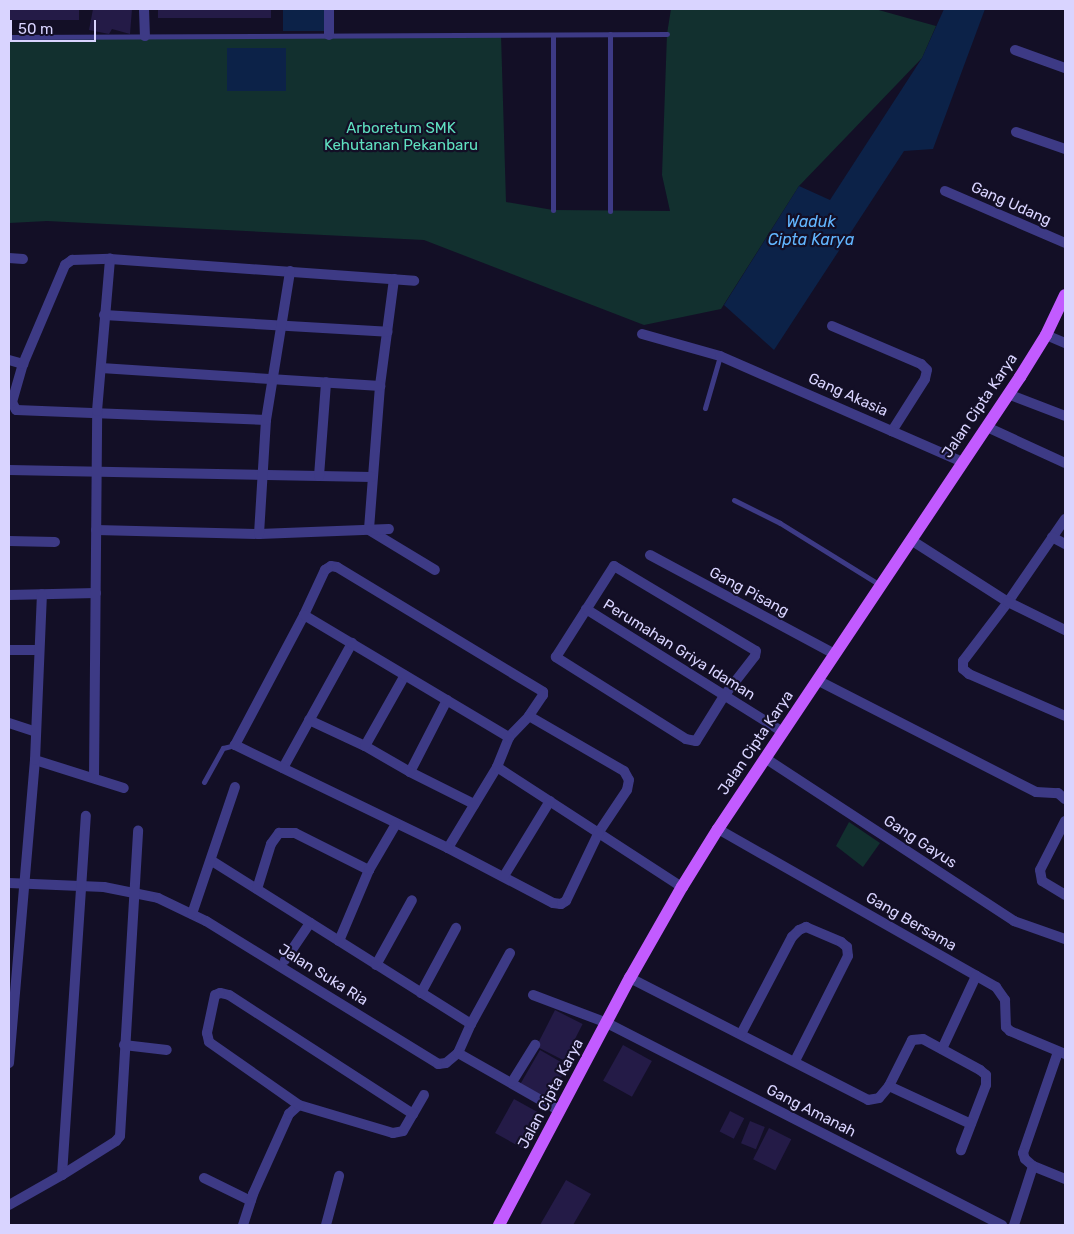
<!DOCTYPE html>
<html>
<head>
<meta charset="utf-8">
<style>
  body { margin:0 }
  #map { position:relative; width:1074px; height:1234px; overflow:hidden; background:#130f26; font-family:Rubik,sans-serif }
  div>[style] { position:absolute }
  [style*='--x'] { left:calc(var(--x)*1px); top:calc(var(--y)*1px); width:calc(var(--w)*1px); rotate:calc(var(--a)*1deg) }
  .green>* { inset:0; background:#12302f }
  .water>* { inset:0; background:#0c2248; transform-origin:0 0 }
  .building>* { inset:0; background:#241b47; transform-origin:0 0 }
  .lane>* { height:5px; margin:-2.5px; padding:0 2.5px; transform-origin:2.5px; border-radius:2.5px; background:#3d3a85 }
  .street>* { height:10px; margin:-5px; padding:0 5px; transform-origin:5px; border-radius:5px; background:#3d3a85 }
  .primary>* { height:12px; margin:-6px; padding:0 6px; transform-origin:6px; border-radius:6px; background:#c25bff }
  span { translate:-50% -50%; white-space:nowrap; text-align:center; line-height:1.15; -webkit-text-stroke:4.5px #130f26; paint-order:stroke }
  .park-label { font-size:15px; color:#5fe0c0 }
  .street-label { font-size:15px; color:#d9d4ff }
  .water-label { font-size:16px; color:#62b6ff; font-style:italic }
  .frame { position:absolute; inset:0; border:10px solid #d9d4ff; pointer-events:none }
  .scale { position:absolute; left:10px; top:20px; width:86px; height:22px; box-sizing:border-box; border:2px solid #d9d4ff; border-top:0; padding-left:6px; font-size:15px; line-height:18px; white-space:nowrap; color:#d9d4ff; -webkit-text-stroke:4px #130f26; paint-order:stroke }
</style>
</head>
<body>
<div id="map">
  <div class="green">
    <i style="clip-path:polygon(671px 9px,875px 9px,936px 26px,922px 58px,799px 186px,721px 309px,644px 325px,424px 240px,47px 221px,9px 223px,9px 37px,501px 35px,506px 202px,553px 210px,670px 211px,662px 175px,667px 34px)"></i>
    <i style="clip-path:polygon(849px 822px,880px 843px,863px 867px,836px 846px)"></i>
  </div>
  <div class="water">
    <i style="left:283px;top:9px;width:42px;height:22px"></i>
    <i style="clip-path:polygon(944px 9px,985px 9px,933px 149px,904px 151px,774px 350px,724px 305px,799px 186px,830px 200px,922px 58px)"></i>
    <i style="left:286px;top:48px;width:43px;height:59px;rotate:90deg"></i>
  </div>
  <div class="building">
    <i style="left:9px;top:9px;width:70px;height:11px"></i>
    <i style="clip-path:polygon(93px 9px,132px 9px,130px 34px,112px 29px,109px 34px,89px 30px)"></i>
    <i style="left:158px;top:9px;width:113px;height:9px"></i>
    <i style="left:555px;top:1010px;width:31px;height:41px;rotate:27deg"></i>
    <i style="left:623px;top:1045px;width:33px;height:41px;rotate:29deg"></i>
    <i style="left:540px;top:1050px;width:32px;height:39px;rotate:30deg"></i>
    <i style="left:514px;top:1099px;width:31px;height:39px;rotate:29deg"></i>
    <i style="left:730px;top:1111px;width:16px;height:23px;rotate:27deg"></i>
    <i style="left:750px;top:1121px;width:16px;height:24px;rotate:22deg"></i>
    <i style="left:769px;top:1128px;width:25px;height:35px;rotate:27deg"></i>
    <i style="clip-path:polygon(566px 1180px,591px 1194px,573px 1225px,540px 1225px)"></i>
  </div>
  <div class="lane">
    <i style="--x:610;--y:34;--w:177;--a:90"></i>
    <i style="--x:553;--y:35;--w:175;--a:90"></i>
    <i style="--x:9;--y:37;--w:658;--a:-0.26"></i>
    <i style="--x:705;--y:408;--w:54;--a:-73.9"></i>
    <i style="--x:734;--y:500;--w:51;--a:26.6"></i>
    <i style="--x:780;--y:523;--w:118;--a:31.8"></i>
    <i style="--x:204;--y:782;--w:39;--a:-61"></i>
    <i style="--x:223;--y:748;--w:12;--a:-14"></i>
  </div>
  <div class="street">
    <i style="--x:144;--y:9;--w:27;--a:88"></i>
    <i style="--x:329;--y:35;--w:26;--a:-90"></i>
    <i style="--x:1015;--y:50;--w:53;--a:19.8"></i>
    <i style="--x:1016;--y:132;--w:52;--a:19.1"></i>
    <i style="--x:945;--y:191;--w:131;--a:23.4"></i>
    <i style="--x:9;--y:258;--w:14;--a:4"></i>
    <i style="--x:394;--y:279;--w:108;--a:97.5"></i>
    <i style="--x:380;--y:386;--w:144;--a:94.4"></i>
    <i style="--x:369;--y:530;--w:77;--a:31.2"></i>
    <i style="--x:104;--y:315;--w:284;--a:3.4"></i>
    <i style="--x:832;--y:326;--w:97;--a:23.1"></i>
    <i style="--x:921;--y:364;--w:8;--a:45"></i>
    <i style="--x:927;--y:370;--w:9;--a:103"></i>
    <i style="--x:925;--y:379;--w:62;--a:122.4"></i>
    <i style="--x:642;--y:334;--w:81;--a:15.8"></i>
    <i style="--x:720;--y:356;--w:265;--a:23.6"></i>
    <i style="--x:1046;--y:335;--w:21;--a:23"></i>
    <i style="--x:9;--y:360;--w:15;--a:16"></i>
    <i style="--x:101;--y:368;--w:280;--a:3.7"></i>
    <i style="--x:1008;--y:394;--w:61;--a:21.1"></i>
    <i style="--x:266;--y:420;--w:250;--a:-177.7"></i>
    <i style="--x:16;--y:410;--w:9;--a:-117"></i>
    <i style="--x:12;--y:402;--w:40;--a:-74"></i>
    <i style="--x:23;--y:364;--w:108;--a:-67"></i>
    <i style="--x:65;--y:265;--w:9;--a:-36"></i>
    <i style="--x:72;--y:260;--w:38;--a:-2"></i>
    <i style="--x:110;--y:259;--w:305;--a:4.1"></i>
    <i style="--x:987;--y:427;--w:86;--a:24.8"></i>
    <i style="--x:9;--y:470;--w:363;--a:1.1"></i>
    <i style="--x:319;--y:476;--w:94;--a:-85.7"></i>
    <i style="--x:1065;--y:519;--w:101;--a:124.5"></i>
    <i style="--x:1008;--y:602;--w:74;--a:127.3"></i>
    <i style="--x:963;--y:661;--w:8;--a:90"></i>
    <i style="--x:963;--y:669;--w:8;--a:40"></i>
    <i style="--x:969;--y:674;--w:105;--a:23.6"></i>
    <i style="--x:96;--y:530;--w:163;--a:1.4"></i>
    <i style="--x:259;--y:534;--w:130;--a:-2.2"></i>
    <i style="--x:259;--y:534;--w:114;--a:-86.5"></i>
    <i style="--x:266;--y:420;--w:151;--a:-80.8"></i>
    <i style="--x:1052;--y:537;--w:15;--a:28"></i>
    <i style="--x:911;--y:540;--w:115;--a:32.6"></i>
    <i style="--x:1008;--y:602;--w:64;--a:26.2"></i>
    <i style="--x:9;--y:541;--w:46;--a:1.2"></i>
    <i style="--x:650;--y:555;--w:210;--a:28.2"></i>
    <i style="--x:614;--y:566;--w:165;--a:30.9"></i>
    <i style="--x:756;--y:651;--w:5;--a:101"></i>
    <i style="--x:755;--y:656;--w:51;--a:127.8"></i>
    <i style="--x:724;--y:696;--w:53;--a:121.9"></i>
    <i style="--x:696;--y:741;--w:10;--a:-169"></i>
    <i style="--x:686;--y:739;--w:154;--a:-147.8"></i>
    <i style="--x:556;--y:657;--w:108;--a:-57.5"></i>
    <i style="--x:9;--y:595;--w:87;--a:-1.3"></i>
    <i style="--x:586;--y:609;--w:232;--a:32"></i>
    <i style="--x:304;--y:615;--w:50;--a:-65"></i>
    <i style="--x:325;--y:570;--w:7;--a:-34"></i>
    <i style="--x:331;--y:566;--w:6;--a:9"></i>
    <i style="--x:337;--y:567;--w:241;--a:31.2"></i>
    <i style="--x:543;--y:692;--w:3;--a:90"></i>
    <i style="--x:543;--y:695;--w:25;--a:124"></i>
    <i style="--x:9;--y:650;--w:30;--a:0"></i>
    <i style="--x:817;--y:680;--w:246;--a:27.1"></i>
    <i style="--x:1036;--y:792;--w:22;--a:3"></i>
    <i style="--x:1058;--y:793;--w:9;--a:41"></i>
    <i style="--x:447;--y:700;--w:81;--a:117.2"></i>
    <i style="--x:410;--y:772;--w:72;--a:26.6"></i>
    <i style="--x:309;--y:720;--w:62;--a:24.9"></i>
    <i style="--x:365;--y:746;--w:52;--a:30"></i>
    <i style="--x:9;--y:723;--w:28;--a:18"></i>
    <i style="--x:365;--y:746;--w:81;--a:-60.6"></i>
    <i style="--x:765;--y:758;--w:298;--a:33.2"></i>
    <i style="--x:1014;--y:921;--w:54;--a:19.4"></i>
    <i style="--x:35;--y:760;--w:93;--a:17.5"></i>
    <i style="--x:497;--y:767;--w:221;--a:33"></i>
    <i style="--x:283;--y:768;--w:143;--a:-61.1"></i>
    <i style="--x:94;--y:778;--w:367;--a:-89.5"></i>
    <i style="--x:97;--y:411;--w:153;--a:-85.1"></i>
    <i style="--x:1065;--y:821;--w:55;--a:117"></i>
    <i style="--x:1040;--y:870;--w:11;--a:80"></i>
    <i style="--x:1042;--y:881;--w:27;--a:31"></i>
    <i style="--x:718;--y:829;--w:320;--a:29.6"></i>
    <i style="--x:996;--y:987;--w:16;--a:55"></i>
    <i style="--x:1005;--y:1000;--w:27;--a:88"></i>
    <i style="--x:1006;--y:1027;--w:6;--a:45"></i>
    <i style="--x:1010;--y:1031;--w:60;--a:22.7"></i>
    <i style="--x:448;--y:848;--w:95;--a:-58.8"></i>
    <i style="--x:497;--y:767;--w:32;--a:-68"></i>
    <i style="--x:509;--y:737;--w:29;--a:-46"></i>
    <i style="--x:529;--y:716;--w:110;--a:30.1"></i>
    <i style="--x:624;--y:771;--w:10;--a:61"></i>
    <i style="--x:629;--y:780;--w:10;--a:101"></i>
    <i style="--x:627;--y:790;--w:50;--a:123.7"></i>
    <i style="--x:599;--y:832;--w:76;--a:115.6"></i>
    <i style="--x:566;--y:901;--w:6;--a:149"></i>
    <i style="--x:561;--y:904;--w:8;--a:-173"></i>
    <i style="--x:553;--y:903;--w:119;--a:-152.4"></i>
    <i style="--x:448;--y:848;--w:237;--a:-154.2"></i>
    <i style="--x:235;--y:745;--w:147;--a:-62"></i>
    <i style="--x:304;--y:615;--w:239;--a:30.8"></i>
    <i style="--x:504;--y:876;--w:88;--a:-58.5"></i>
    <i style="--x:9;--y:883;--w:95;--a:2.4"></i>
    <i style="--x:104;--y:887;--w:55;--a:11.5"></i>
    <i style="--x:158;--y:898;--w:53;--a:25.6"></i>
    <i style="--x:206;--y:921;--w:273;--a:31.6"></i>
    <i style="--x:438;--y:1064;--w:8;--a:-7"></i>
    <i style="--x:446;--y:1063;--w:16;--a:-40"></i>
    <i style="--x:458;--y:1053;--w:32;--a:-66"></i>
    <i style="--x:471;--y:1024;--w:307;--a:-147.8"></i>
    <i style="--x:257;--y:889;--w:47;--a:-72.7"></i>
    <i style="--x:271;--y:844;--w:14;--a:-54"></i>
    <i style="--x:279;--y:833;--w:16;--a:0"></i>
    <i style="--x:295;--y:833;--w:83;--a:26.6"></i>
    <i style="--x:192;--y:914;--w:134;--a:-71.3"></i>
    <i style="--x:339;--y:941;--w:77;--a:-67.1"></i>
    <i style="--x:369;--y:870;--w:53;--a:-59.6"></i>
    <i style="--x:285;--y:960;--w:45;--a:-56"></i>
    <i style="--x:376;--y:965;--w:74;--a:-61"></i>
    <i style="--x:630;--y:978;--w:267;--a:27.1"></i>
    <i style="--x:868;--y:1100;--w:11;--a:-10"></i>
    <i style="--x:879;--y:1098;--w:16;--a:-50"></i>
    <i style="--x:889;--y:1086;--w:51;--a:-63.4"></i>
    <i style="--x:912;--y:1040;--w:11;--a:-5"></i>
    <i style="--x:923;--y:1039;--w:65;--a:28.5"></i>
    <i style="--x:980;--y:1070;--w:8;--a:40"></i>
    <i style="--x:986;--y:1075;--w:10;--a:90"></i>
    <i style="--x:986;--y:1085;--w:70;--a:111"></i>
    <i style="--x:421;--y:993;--w:74;--a:-61.7"></i>
    <i style="--x:533;--y:995;--w:79;--a:20.7"></i>
    <i style="--x:607;--y:1023;--w:444;--a:27.1"></i>
    <i style="--x:471;--y:1024;--w:81;--a:-61.2"></i>
    <i style="--x:741;--y:1034;--w:110;--a:-62.3"></i>
    <i style="--x:792;--y:937;--w:10;--a:-45"></i>
    <i style="--x:799;--y:930;--w:8;--a:-23"></i>
    <i style="--x:806;--y:927;--w:38;--a:23"></i>
    <i style="--x:841;--y:942;--w:8;--a:40"></i>
    <i style="--x:847;--y:947;--w:9;--a:84"></i>
    <i style="--x:848;--y:956;--w:118;--a:116.8"></i>
    <i style="--x:124;--y:1045;--w:43;--a:6.6"></i>
    <i style="--x:942;--y:1049;--w:81;--a:-65"></i>
    <i style="--x:1058;--y:1052;--w:107;--a:109.1"></i>
    <i style="--x:1023;--y:1153;--w:6;--a:72"></i>
    <i style="--x:1025;--y:1159;--w:11;--a:41"></i>
    <i style="--x:1033;--y:1166;--w:35;--a:22"></i>
    <i style="--x:458;--y:1053;--w:117;--a:29.6"></i>
    <i style="--x:9;--y:1063;--w:304;--a:-85.1"></i>
    <i style="--x:35;--y:760;--w:166;--a:-87.6"></i>
    <i style="--x:512;--y:1082;--w:44;--a:-58.1"></i>
    <i style="--x:889;--y:1086;--w:90;--a:24.9"></i>
    <i style="--x:413;--y:1114;--w:22;--a:-60"></i>
    <i style="--x:62;--y:1175;--w:360;--a:-86.2"></i>
    <i style="--x:204;--y:1178;--w:52;--a:26.1"></i>
    <i style="--x:9;--y:1205;--w:61;--a:-29.5"></i>
    <i style="--x:62;--y:1175;--w:64;--a:-32.2"></i>
    <i style="--x:116;--y:1141;--w:6;--a:-51"></i>
    <i style="--x:120;--y:1136;--w:306;--a:-86.6"></i>
    <i style="--x:243;--y:1225;--w:33;--a:-72"></i>
    <i style="--x:253;--y:1194;--w:88;--a:-65.8"></i>
    <i style="--x:289;--y:1114;--w:13;--a:-42"></i>
    <i style="--x:299;--y:1105;--w:98;--a:16.6"></i>
    <i style="--x:393;--y:1133;--w:10;--a:-11"></i>
    <i style="--x:403;--y:1131;--w:20;--a:-60"></i>
    <i style="--x:413;--y:1114;--w:219;--a:-147.1"></i>
    <i style="--x:229;--y:995;--w:9;--a:-167"></i>
    <i style="--x:220;--y:993;--w:5;--a:158"></i>
    <i style="--x:215;--y:995;--w:39;--a:102"></i>
    <i style="--x:207;--y:1033;--w:9;--a:77"></i>
    <i style="--x:209;--y:1042;--w:110;--a:35"></i>
    <i style="--x:326;--y:1225;--w:51;--a:-75.1"></i>
    <i style="--x:1014;--y:1225;--w:62;--a:-72.1"></i>
  </div>
  <div class="primary">
    <i style="--x:499;--y:1225;--w:280;--a:-62.1"></i>
    <i style="--x:630;--y:978;--w:105;--a:-60.3"></i>
    <i style="--x:682;--y:887;--w:68;--a:-58.2"></i>
    <i style="--x:718;--y:829;--w:544;--a:-56.25"></i>
    <i style="--x:1020;--y:377;--w:49;--a:-58.2"></i>
    <i style="--x:1046;--y:335;--w:44;--a:-64.6"></i>
  </div>
  <div class="park-label">
    <span style="left:401px;top:137px">Arboretum SMK<br>Kehutanan Pekanbaru</span>
  </div>
  <div class="street-label">
    <span style="left:1011px;top:204px;rotate:24deg">Gang Udang</span>
    <span style="left:848px;top:395px;rotate:24deg">Gang Akasia</span>
    <span style="left:980px;top:406px;rotate:-56deg">Jalan Cipta Karya</span>
    <span style="left:749px;top:592px;rotate:28deg">Gang Pisang</span>
    <span style="left:679px;top:650px;rotate:32deg">Perumahan Griya Idaman</span>
    <span style="left:756px;top:743px;rotate:-56deg">Jalan Cipta Karya</span>
    <span style="left:920px;top:842px;rotate:33deg">Gang Gayus</span>
    <span style="left:911px;top:922px;rotate:30deg">Gang Bersama</span>
    <span style="left:323px;top:975px;rotate:32deg">Jalan Suka Ria</span>
    <span style="left:551px;top:1094px;rotate:-62deg">Jalan Cipta Karya</span>
    <span style="left:811px;top:1111px;rotate:27deg">Gang Amanah</span>
  </div>
  <div class="water-label">
    <span style="left:811px;top:231px">Waduk<br>Cipta Karya</span>
  </div>
  <div class="frame"></div>
  <div class="scale">50 m</div>
</div>
</body>
</html>
